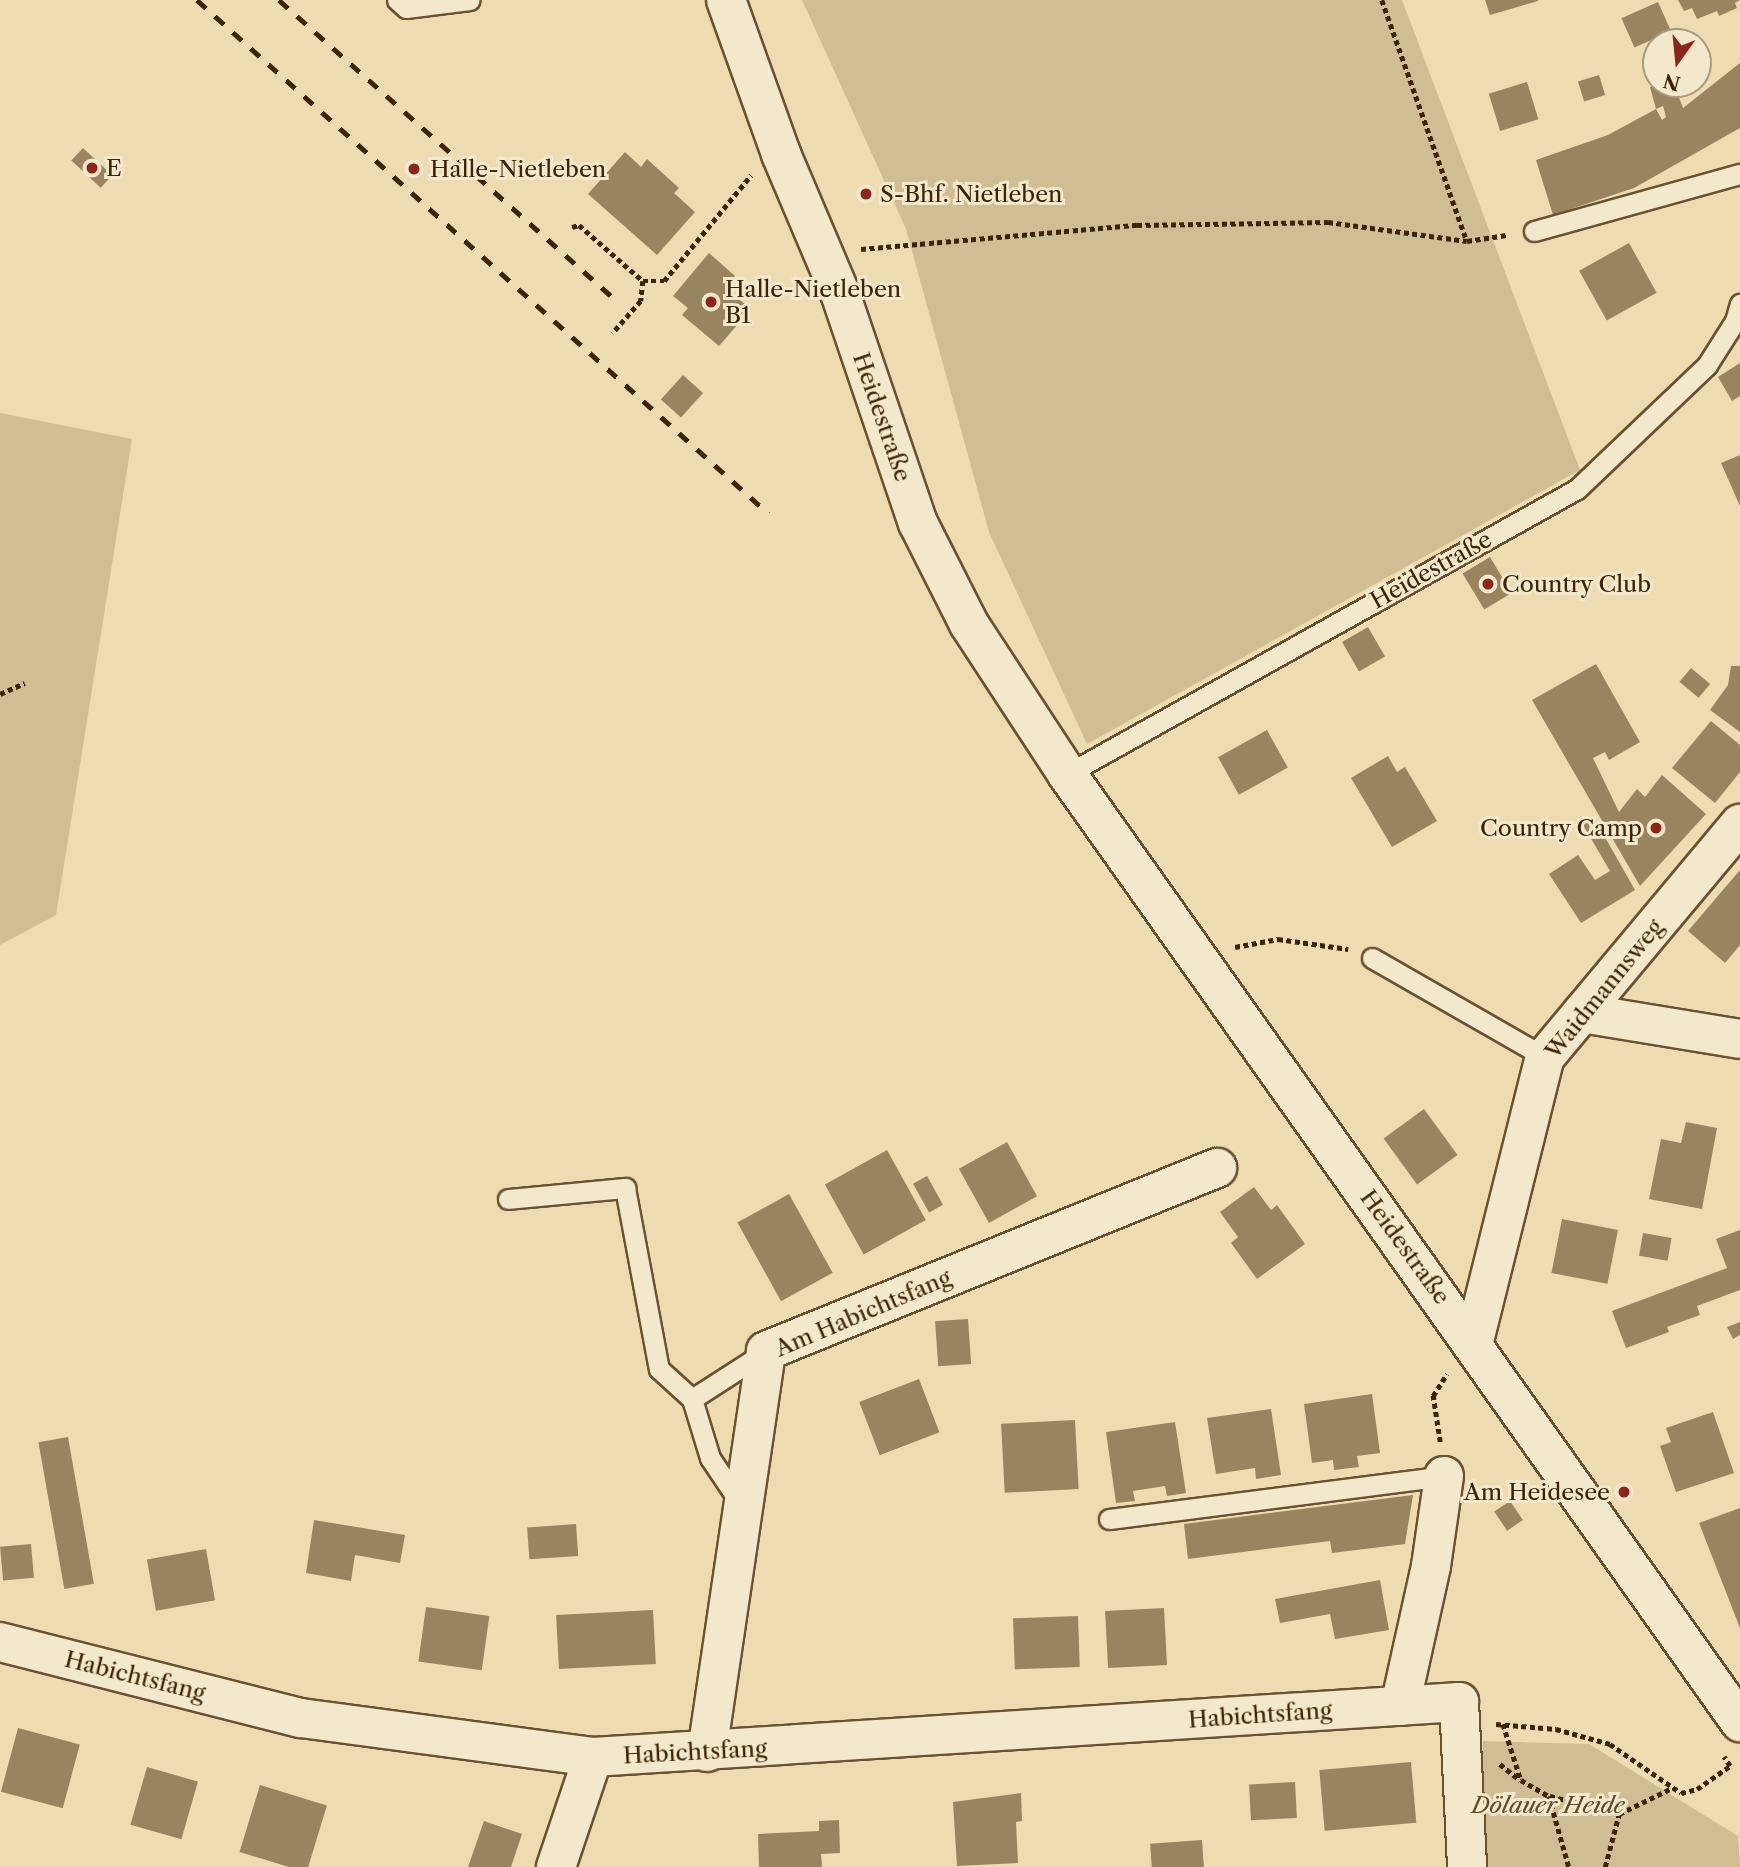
<!DOCTYPE html>
<html>
<head>
<meta charset="utf-8">
<style>
  body { margin:0 }
  #map { position:relative; width:1740px; height:1867px; overflow:hidden; background:#eddcb1; font-family:"Libre Caslon Text",serif }
  div>[style] { position:absolute }
  [style*='--x'] { left:calc(var(--x)*1px); top:calc(var(--y)*1px); width:calc(var(--w)*1px); rotate:calc(var(--a)*1deg) }
  .green>* { inset:0; background:#cfbd94 }
  .building>* { inset:0; background:#98845e; transform-origin:0 0 }
  .path>* { height:4.5px; margin-top:-2.25px; transform-origin:0; background:repeating-linear-gradient(90deg,#3c2405 0 5px,transparent 0 8.5px) }
  .roads { filter:drop-shadow(2px 0 #685230) drop-shadow(-2px 0 #685230) drop-shadow(0 2px #685230) drop-shadow(0 -2px #685230) }
  .service>* { height:19px; margin:-9.5px; padding:0 9.5px; transform-origin:9.5px; border-radius:9.5px; background:#f3e8cc }
  .minor>* { height:38px; margin:-19px; padding:0 19px; transform-origin:19px; border-radius:19px; background:#f3e8cc }
  .secondary>* { height:38px; margin:-19px; padding:0 19px; transform-origin:19px; border-radius:19px; background:#f3e8cc }
  .rail>* { height:5px; margin-top:-2.5px; transform-origin:0; background:repeating-linear-gradient(90deg,#3c2405 0 12px,transparent 0 24px) }
  .dots>* { width:19px; height:19px; translate:-50% -50%; box-sizing:border-box; border:4px solid #f3e8cc; border-radius:50% }
  span { translate:-50% -50%; white-space:nowrap; text-align:center; line-height:1.15; -webkit-text-stroke:6px #f3e8cc; paint-order:stroke }
  .poi-label { font-size:23px; color:#3c2405 }
  .left { translate:0 -50%; text-align:left }
  .right { translate:-100% -50%; text-align:right }
  .street-label { font-size:23px; color:#3c2405 }
  .park-label { font-size:23px; color:#614a29; font-style:italic }
  .north { position:absolute; left:1642px; top:28px; width:70px; height:70px; box-sizing:border-box; background:#f3e8cc; border:2px solid #aa9a7c; border-radius:50%; rotate:195deg; font-size:19px; font-weight:700; line-height:28px; text-align:center; color:#3c2405 }
  .north::after { content:''; display:block; margin:auto; width:24px; height:32px; background:#8f2418; clip-path:polygon(50% 0,100% 100%,50% 72%,0 100%) }
</style>
</head>
<body>
<div id="map">
  <div class="green">
    <i style="clip-path:polygon(802px 0,1402px 0,1580px 470px,1087px 744px,989px 532px,906px 229px)"></i>
    <i style="clip-path:polygon(0 413px,132px 439px,56px 915px,0 945px)"></i>
    <i style="clip-path:polygon(1483px 1741px,1589px 1744px,1738px 1836px,1740px 1867px,1477px 1867px)"></i>
  </div>
  <div class="building">
    <i style="clip-path:polygon(1485px 0,1538px 0,1538px 1px,1490px 15px)"></i>
    <i style="clip-path:polygon(1678px 0,1740px 0,1735px 3px,1737px 8px,1719px 16px,1717px 11px,1697px 19px,1692px 8px,1684px 11px)"></i>
    <i style="left:1658px;top:2px;width:32px;height:40px;rotate:66deg"></i>
    <i style="clip-path:polygon(1740px 63px,1740px 128px,1634px 188px,1553px 215px,1536px 160px,1608px 135px,1656px 109px,1662px 120px,1666px 117px,1663px 106px,1656px 109px,1650px 87px,1674px 84px,1683px 108px)"></i>
    <i style="left:1599px;top:75px;width:21px;height:22px;rotate:73deg"></i>
    <i style="left:1527px;top:82px;width:39px;height:40px;rotate:73deg"></i>
    <i style="left:83px;top:148px;width:40px;height:17px;rotate:43deg"></i>
    <i style="clip-path:polygon(625px 152px,641px 167px,647px 159px,679px 188px,674px 193px,695px 212px,657px 255px,588px 194px)"></i>
    <i style="left:1629px;top:243px;width:57px;height:57px;rotate:61deg"></i>
    <i style="clip-path:polygon(709px 253px,735px 276px,725px 288px,751px 309px,719px 346px,682px 315px,688px 308px,673px 296px)"></i>
    <i style="clip-path:polygon(1740px 363px,1740px 396px,1732px 401px,1718px 377px)"></i>
    <i style="left:683px;top:375px;width:27px;height:33px;rotate:42deg"></i>
    <i style="clip-path:polygon(1740px 455px,1740px 506px,1721px 463px)"></i>
    <i style="left:1490px;top:557px;width:42px;height:32px;rotate:59deg"></i>
    <i style="left:1368px;top:627px;width:34px;height:30px;rotate:60deg"></i>
    <i style="clip-path:polygon(1596px 664px,1640px 742px,1609px 760px,1605px 752px,1593px 758px,1619px 812px,1637px 789px,1645px 797px,1662px 775px,1706px 814px,1640px 886px,1532px 700px)"></i>
    <i style="clip-path:polygon(1731px 666px,1740px 666px,1740px 732px,1710px 710px,1728px 685px)"></i>
    <i style="left:1691px;top:668px;width:25px;height:18px;rotate:40deg"></i>
    <i style="clip-path:polygon(1711px 721px,1740px 745px,1740px 772px,1715px 803px,1672px 768px)"></i>
    <i style="left:1267px;top:730px;width:43px;height:56px;rotate:61deg"></i>
    <i style="clip-path:polygon(1388px 756px,1397px 772px,1405px 767px,1437px 821px,1392px 847px,1351px 778px)"></i>
    <i style="clip-path:polygon(1594px 818px,1635px 890px,1581px 923px,1549px 874px,1578px 855px,1595px 880px,1610px 871px,1583px 825px)"></i>
    <i style="clip-path:polygon(1740px 870px,1740px 945px,1725px 963px,1688px 931px)"></i>
    <i style="left:1424px;top:1109px;width:57px;height:50px;rotate:54deg"></i>
    <i style="clip-path:polygon(1686px 1122px,1717px 1128px,1702px 1209px,1649px 1199px,1661px 1139px,1681px 1143px)"></i>
    <i style="left:1007px;top:1142px;width:62px;height:55px;rotate:61deg"></i>
    <i style="left:887px;top:1150px;width:80px;height:71px;rotate:61deg"></i>
    <i style="left:927px;top:1176px;width:33px;height:16px;rotate:61deg"></i>
    <i style="clip-path:polygon(1254px 1187px,1271px 1210px,1277px 1205px,1305px 1244px,1257px 1279px,1231px 1243px,1238px 1237px,1220px 1212px)"></i>
    <i style="left:789px;top:1194px;width:90px;height:59px;rotate:61deg"></i>
    <i style="left:1562px;top:1219px;width:57px;height:55px;rotate:11deg"></i>
    <i style="clip-path:polygon(1740px 1230px,1740px 1290px,1697px 1306px,1700px 1315px,1667px 1327px,1669px 1332px,1626px 1348px,1612px 1311px,1727px 1268px,1716px 1239px)"></i>
    <i style="left:1643px;top:1233px;width:29px;height:23px;rotate:10deg"></i>
    <i style="left:968px;top:1319px;width:45px;height:33px;rotate:86deg"></i>
    <i style="clip-path:polygon(1740px 1322px,1740px 1335px,1733px 1339px,1727px 1327px)"></i>
    <i style="left:919px;top:1379px;width:57px;height:64px;rotate:69deg"></i>
    <i style="clip-path:polygon(1372px 1394px,1380px 1453px,1357px 1456px,1359px 1467px,1334px 1470px,1333px 1460px,1312px 1463px,1304px 1404px)"></i>
    <i style="clip-path:polygon(1271px 1409px,1281px 1475px,1256px 1479px,1255px 1468px,1216px 1474px,1207px 1418px)"></i>
    <i style="clip-path:polygon(1713px 1412px,1734px 1473px,1676px 1492px,1660px 1446px,1671px 1442px,1666px 1428px)"></i>
    <i style="left:1075px;top:1420px;width:69px;height:74px;rotate:87deg"></i>
    <i style="clip-path:polygon(1175px 1422px,1186px 1493px,1167px 1496px,1165px 1486px,1133px 1491px,1135px 1501px,1116px 1503px,1106px 1432px)"></i>
    <i style="left:68px;top:1437px;width:149px;height:30px;rotate:80deg"></i>
    <i style="clip-path:polygon(1413px 1495px,1405px 1544px,1332px 1553px,1330px 1541px,1188px 1559px,1184px 1524px)"></i>
    <i style="left:1510px;top:1501px;width:23px;height:19px;rotate:56deg"></i>
    <i style="clip-path:polygon(1740px 1508px,1740px 1628px,1699px 1523px)"></i>
    <i style="clip-path:polygon(314px 1520px,405px 1535px,400px 1563px,355px 1555px,351px 1581px,306px 1573px)"></i>
    <i style="left:576px;top:1524px;width:32px;height:49px;rotate:86deg"></i>
    <i style="left:31px;top:1544px;width:34px;height:31px;rotate:85deg"></i>
    <i style="left:206px;top:1549px;width:52px;height:60px;rotate:80deg"></i>
    <i style="clip-path:polygon(1380px 1580px,1389px 1630px,1335px 1639px,1330px 1614px,1280px 1623px,1275px 1599px)"></i>
    <i style="left:426px;top:1607px;width:64px;height:55px;rotate:8deg"></i>
    <i style="left:1164px;top:1608px;width:57px;height:59px;rotate:87deg"></i>
    <i style="left:653px;top:1610px;width:54px;height:97px;rotate:87deg"></i>
    <i style="left:1078px;top:1616px;width:51px;height:65px;rotate:88deg"></i>
    <i style="left:18px;top:1728px;width:64px;height:66px;rotate:15deg"></i>
    <i style="left:1411px;top:1762px;width:61px;height:92px;rotate:85deg"></i>
    <i style="left:147px;top:1767px;width:53px;height:60px;rotate:16deg"></i>
    <i style="left:1295px;top:1782px;width:36px;height:46px;rotate:87deg"></i>
    <i style="left:260px;top:1785px;width:70px;height:70px;rotate:17deg"></i>
    <i style="clip-path:polygon(1021px 1793px,1022px 1821px,1016px 1822px,1018px 1863px,957px 1866px,953px 1802px)"></i>
    <i style="clip-path:polygon(839px 1820px,840px 1853px,821px 1854px,822px 1867px,759px 1867px,758px 1834px,819px 1831px,819px 1821px)"></i>
    <i style="clip-path:polygon(484px 1821px,522px 1834px,511px 1867px,468px 1867px)"></i>
    <i style="left:1202px;top:1840px;width:27px;height:52px;rotate:86deg"></i>
  </div>
  <div class="path">
    <i style="--x:1382;--y:0;--w:256;--a:70.6"></i>
    <i style="--x:1467;--y:241;--w:40;--a:-8.5"></i>
    <i style="--x:572;--y:227;--w:7;--a:-16"></i>
    <i style="--x:579;--y:225;--w:85;--a:41.2"></i>
    <i style="--x:643;--y:281;--w:20;--a:96"></i>
    <i style="--x:641;--y:301;--w:43;--a:131.2"></i>
    <i style="--x:861;--y:249;--w:277;--a:-5"></i>
    <i style="--x:1137;--y:225;--w:191;--a:-0.9"></i>
    <i style="--x:1328;--y:222;--w:140;--a:7.8"></i>
    <i style="--x:643;--y:281;--w:21;--a:0"></i>
    <i style="--x:664;--y:281;--w:137;--a:-50.6"></i>
    <i style="--x:0;--y:694;--w:27;--a:-24"></i>
    <i style="--x:1235;--y:947;--w:44;--a:-10.5"></i>
    <i style="--x:1278;--y:939;--w:71;--a:8.1"></i>
    <i style="--x:1440;--y:1442;--w:47;--a:-98.7"></i>
    <i style="--x:1433;--y:1396;--w:26;--a:-58"></i>
    <i style="--x:1496;--y:1724;--w:60;--a:4.8"></i>
    <i style="--x:1556;--y:1729;--w:56;--a:15.5"></i>
    <i style="--x:1610;--y:1744;--w:86;--a:34.6"></i>
    <i style="--x:1681;--y:1793;--w:16;--a:-14"></i>
    <i style="--x:1697;--y:1789;--w:40;--a:-34.9"></i>
    <i style="--x:1730;--y:1766;--w:11;--a:-124"></i>
    <i style="--x:1503;--y:1724;--w:59;--a:72.2"></i>
    <i style="--x:1521;--y:1780;--w:32;--a:30"></i>
    <i style="--x:1549;--y:1796;--w:74;--a:74.3"></i>
    <i style="--x:1500;--y:1764;--w:26;--a:39"></i>
    <i style="--x:1550;--y:1796;--w:71;--a:14.6"></i>
    <i style="--x:1605;--y:1867;--w:55;--a:-75.2"></i>
    <i style="--x:1619;--y:1814;--w:59;--a:-26.1"></i>
  </div>
  <div class="roads">
    <div class="service">
      <i style="--x:397;--y:0;--w:12;--a:42"></i>
      <i style="--x:406;--y:8;--w:64;--a:-7.1"></i>
      <i style="--x:1534;--y:231;--w:214;--a:-15.5"></i>
      <i style="--x:1067;--y:774;--w:584;--a:-29.2"></i>
      <i style="--x:1577;--y:489;--w:180;--a:-43.6"></i>
      <i style="--x:1707;--y:365;--w:52;--a:-57.5"></i>
      <i style="--x:1735;--y:321;--w:18;--a:-74"></i>
      <i style="--x:1372;--y:958;--w:199;--a:29.8"></i>
      <i style="--x:508;--y:1199;--w:118;--a:-5.4"></i>
      <i style="--x:625;--y:1188;--w:184;--a:79.4"></i>
      <i style="--x:659;--y:1369;--w:45;--a:42.3"></i>
      <i style="--x:692;--y:1399;--w:87;--a:-32.8"></i>
      <i style="--x:692;--y:1399;--w:62;--a:73"></i>
      <i style="--x:710;--y:1458;--w:55;--a:56"></i>
      <i style="--x:1109;--y:1519;--w:338;--a:-7.3"></i>
    </div>
    <div class="minor">
      <i style="--x:1582;--y:1013;--w:160;--a:9.3"></i>
      <i style="--x:1474;--y:1341;--w:293;--a:-76"></i>
      <i style="--x:1545;--y:1057;--w:304;--a:-50.1"></i>
      <i style="--x:0;--y:1642;--w:310;--a:14.2"></i>
      <i style="--x:301;--y:1718;--w:295;--a:7.6"></i>
      <i style="--x:593;--y:1757;--w:868;--a:-3.63"></i>
      <i style="--x:1459;--y:1702;--w:165;--a:87.2"></i>
      <i style="--x:1400;--y:1706;--w:143;--a:-77.5"></i>
      <i style="--x:1431;--y:1566;--w:91;--a:-81.8"></i>
      <i style="--x:707;--y:1752;--w:405;--a:-81.6"></i>
      <i style="--x:766;--y:1351;--w:487;--a:-22.1"></i>
      <i style="--x:556;--y:1867;--w:116;--a:-71.4"></i>
    </div>
    <div class="secondary">
      <i style="--x:726;--y:0;--w:164;--a:70.3"></i>
      <i style="--x:781;--y:154;--w:151;--a:67"></i>
      <i style="--x:840;--y:293;--w:243;--a:71.3"></i>
      <i style="--x:918;--y:523;--w:113;--a:63.2"></i>
      <i style="--x:969;--y:624;--w:179;--a:56.8"></i>
      <i style="--x:1067;--y:774;--w:1163;--a:54.63"></i>
    </div>
  </div>
  <div class="rail">
    <i style="--x:197;--y:0;--w:768;--a:41.94"></i>
    <i style="--x:279;--y:0;--w:453;--a:41.7"></i>
  </div>
  <div class="dots">
    <i style="left:92px;top:168px;background:#8f2418"></i>
    <i style="left:414px;top:169px;background:#8f2418"></i>
    <i style="left:866px;top:194px;background:#8f2418"></i>
    <i style="left:711px;top:302px;background:#8f2418"></i>
    <i style="left:1488px;top:584px;background:#8f2418"></i>
    <i style="left:1656px;top:828px;background:#8f2418"></i>
    <i style="left:1624px;top:1492px;background:#8f2418"></i>
  </div>
  <div class="poi-label">
    <span class="left" style="left:106px;top:168px">E</span>
    <span class="left" style="left:430px;top:169px">Halle-Nietleben</span>
    <span class="left" style="left:880px;top:194px">S-Bhf. Nietleben</span>
    <span class="left" style="left:725px;top:302px">Halle-Nietleben<br>B1</span>
    <span class="left" style="left:1502px;top:584px">Country Club</span>
    <span class="right" style="left:1642px;top:828px">Country Camp</span>
    <span class="right" style="left:1610px;top:1492px">Am Heidesee</span>
  </div>
  <div class="street-label">
    <span style="left:882px;top:417px;rotate:71deg">Heidestraße</span>
    <span style="left:1431px;top:570px;rotate:-29deg">Heidestraße</span>
    <span style="left:1604px;top:989px;rotate:-51deg">Waidmannsweg</span>
    <span style="left:1405px;top:1247px;rotate:54deg">Heidestraße</span>
    <span style="left:863px;top:1313px;rotate:-23deg">Am Habichtsfang</span>
    <span style="left:135px;top:1676px;rotate:14deg">Habichtsfang</span>
    <span style="left:1260px;top:1715px;rotate:-4deg">Habichtsfang</span>
    <span style="left:695px;top:1752px;rotate:-3deg">Habichtsfang</span>
  </div>
  <div class="park-label">
    <span style="left:1548px;top:1805px">Dölauer Heide</span>
  </div>
  <div class="north">N</div>
</div>
</body>
</html>
